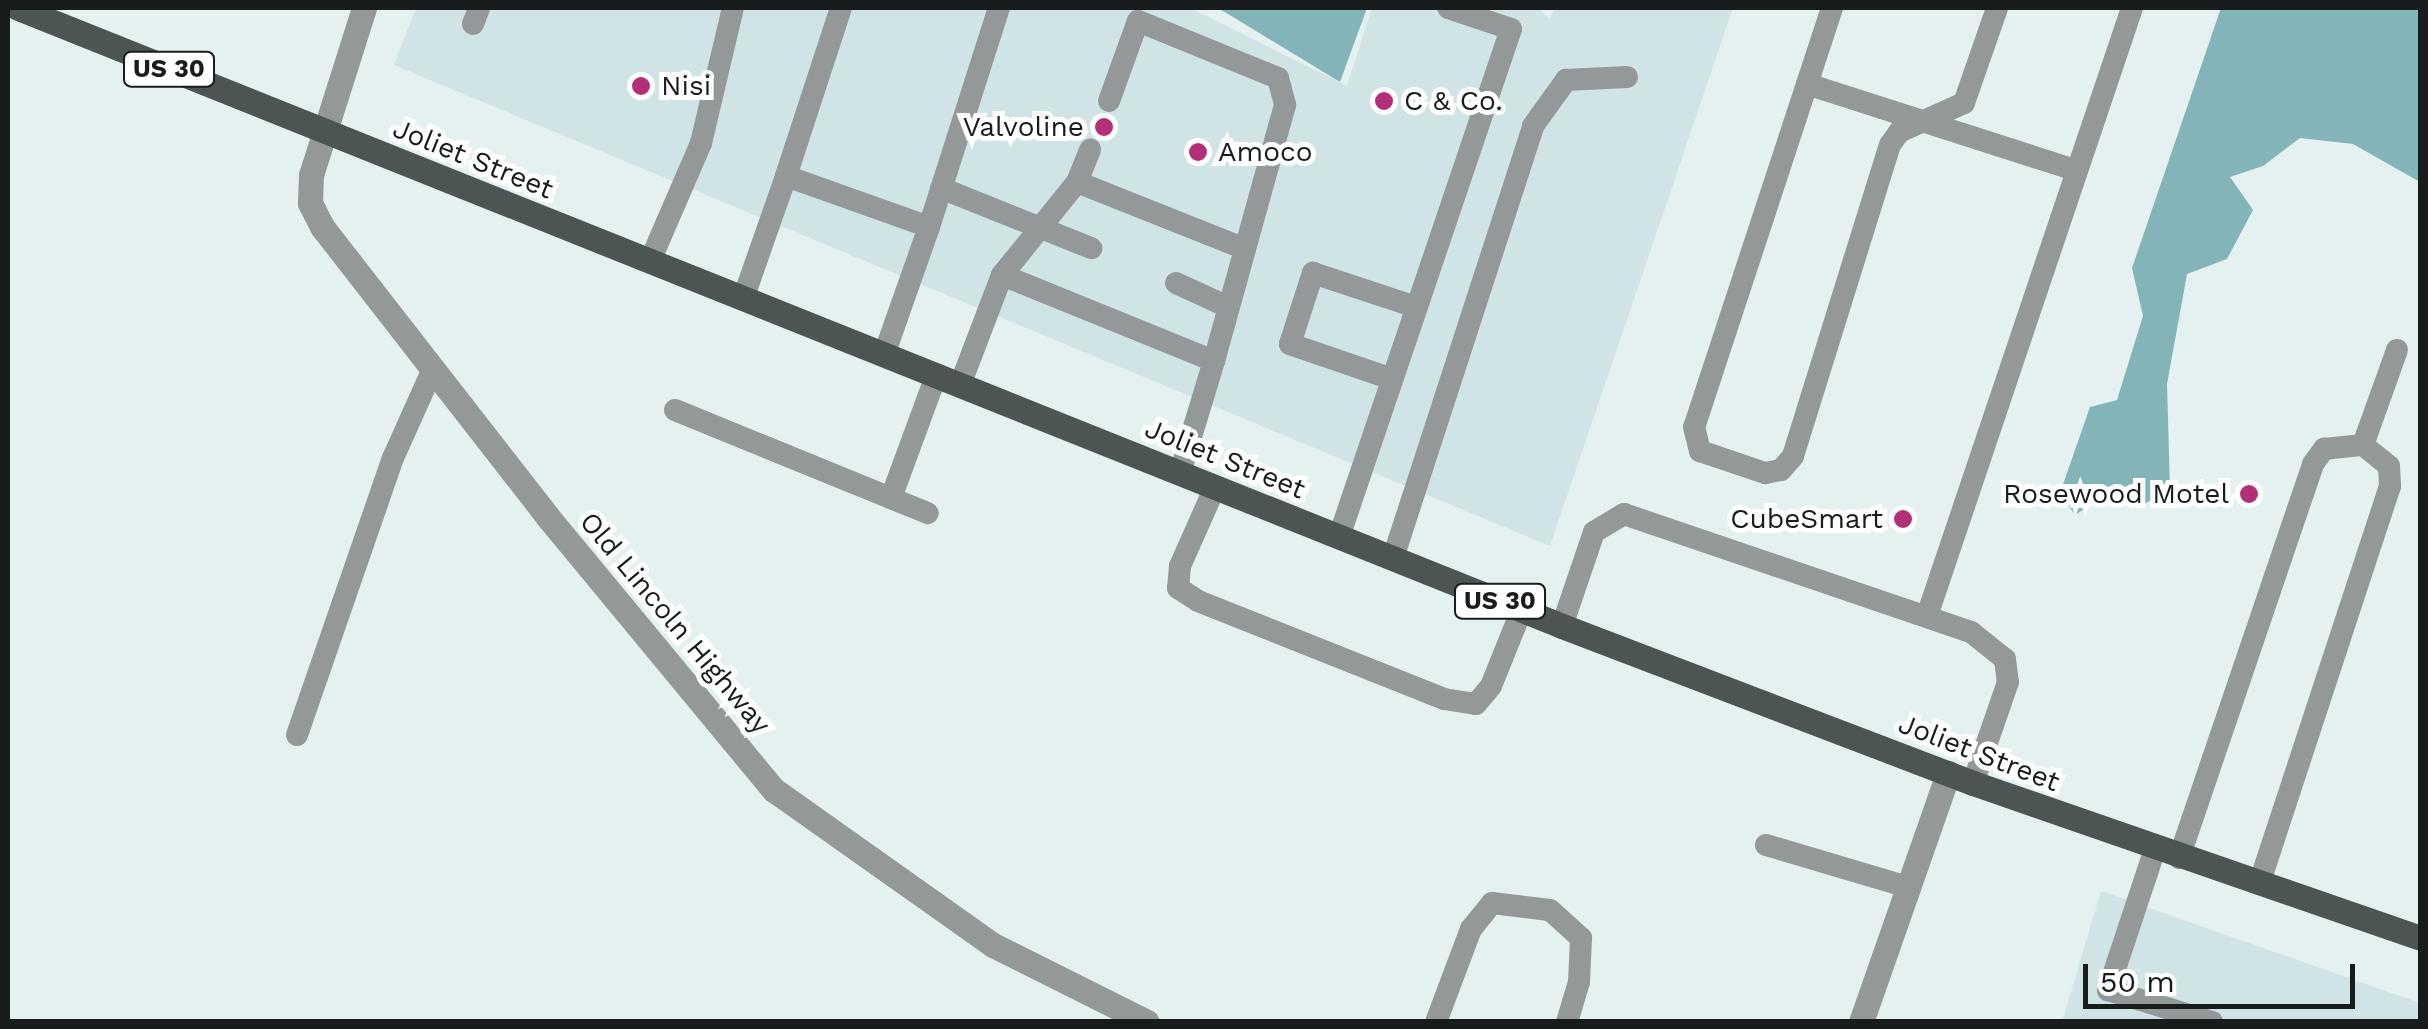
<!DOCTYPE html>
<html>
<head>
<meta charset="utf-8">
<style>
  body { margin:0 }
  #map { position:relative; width:2428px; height:1029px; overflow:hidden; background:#e5f0f0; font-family:"Work Sans",sans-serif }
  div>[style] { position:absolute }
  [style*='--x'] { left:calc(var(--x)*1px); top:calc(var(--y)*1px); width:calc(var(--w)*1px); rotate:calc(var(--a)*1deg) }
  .built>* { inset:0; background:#d0e4e5 }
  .forest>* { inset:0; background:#83b5b8 }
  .lane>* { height:22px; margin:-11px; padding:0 11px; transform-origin:11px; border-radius:11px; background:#949899 }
  .street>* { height:25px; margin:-12.5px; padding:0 12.5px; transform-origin:12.5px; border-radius:12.5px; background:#949899 }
  .primary>* { height:25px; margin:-12.5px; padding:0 12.5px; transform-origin:12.5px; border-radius:12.5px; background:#4c5454 }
  .dots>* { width:28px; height:28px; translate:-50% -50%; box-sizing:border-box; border:5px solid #fff; border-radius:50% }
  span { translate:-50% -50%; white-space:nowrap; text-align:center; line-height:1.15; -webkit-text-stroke:10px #fff; paint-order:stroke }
  .shield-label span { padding:2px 8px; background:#fff; border:2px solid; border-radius:8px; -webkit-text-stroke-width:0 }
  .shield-label { font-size:25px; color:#181c1c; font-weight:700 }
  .poi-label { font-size:28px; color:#181c1c }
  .left { translate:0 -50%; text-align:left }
  .right { translate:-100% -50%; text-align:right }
  .street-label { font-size:28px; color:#181c1c }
  .frame { position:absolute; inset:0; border:10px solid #181c1c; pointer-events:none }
  .scale { position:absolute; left:2083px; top:964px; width:272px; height:45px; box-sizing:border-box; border:5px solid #181c1c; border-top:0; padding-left:12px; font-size:30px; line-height:35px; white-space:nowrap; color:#181c1c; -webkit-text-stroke:8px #fff; paint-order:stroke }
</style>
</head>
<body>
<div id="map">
  <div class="built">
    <i style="clip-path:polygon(416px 8px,1190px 8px,1347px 86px,1372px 8px,1539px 8px,1549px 19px,1555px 8px,1733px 8px,1550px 546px,394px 65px)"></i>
    <i style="clip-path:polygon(2101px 891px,2420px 1003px,2420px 1021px,2062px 1022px)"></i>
  </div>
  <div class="forest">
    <i style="clip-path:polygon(1218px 8px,1367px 8px,1340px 82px)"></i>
    <i style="clip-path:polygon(2221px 8px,2420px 8px,2420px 182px,2353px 144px,2300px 138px,2263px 166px,2230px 177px,2253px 210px,2227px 259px,2187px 274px,2167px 384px,2170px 489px,2139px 507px,2097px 501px,2075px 515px,2060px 493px,2090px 407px,2117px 400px,2143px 316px,2132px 268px)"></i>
  </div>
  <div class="lane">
    <i style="--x:1832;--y:8;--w:441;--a:108.2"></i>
    <i style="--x:1694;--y:427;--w:25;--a:76"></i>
    <i style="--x:1700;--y:451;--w:69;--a:18.7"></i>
    <i style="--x:1765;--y:473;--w:16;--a:-11"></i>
    <i style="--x:1781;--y:470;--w:18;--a:-49"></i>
    <i style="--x:1793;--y:456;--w:326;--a:-72.7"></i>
    <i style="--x:1890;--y:145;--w:16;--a:-55"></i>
    <i style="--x:1899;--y:132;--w:71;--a:-24"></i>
    <i style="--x:1964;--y:103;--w:101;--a:-70.8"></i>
    <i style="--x:473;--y:24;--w:17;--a:-69"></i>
    <i style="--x:1807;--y:84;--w:281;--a:17.8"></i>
    <i style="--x:1109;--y:101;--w:85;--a:-70.1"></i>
    <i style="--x:1138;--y:21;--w:151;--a:22.2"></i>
    <i style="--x:1278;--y:78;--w:28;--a:75"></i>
    <i style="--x:1285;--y:105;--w:266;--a:105.5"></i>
    <i style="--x:786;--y:176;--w:177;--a:-71.9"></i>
    <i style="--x:1077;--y:182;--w:175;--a:21.7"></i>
    <i style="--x:941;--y:188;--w:162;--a:21.8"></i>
    <i style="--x:929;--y:227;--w:230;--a:-72.3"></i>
    <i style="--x:650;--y:261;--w:129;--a:-66.6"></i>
    <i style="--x:701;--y:143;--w:139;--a:-76.7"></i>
    <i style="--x:1002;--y:275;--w:229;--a:22.1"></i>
    <i style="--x:1214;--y:361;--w:117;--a:106.9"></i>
    <i style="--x:1176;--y:283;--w:55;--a:24.7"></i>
    <i style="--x:743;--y:299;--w:130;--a:-70.7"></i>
    <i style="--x:786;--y:176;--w:152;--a:19.6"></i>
    <i style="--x:929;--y:227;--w:136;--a:109.4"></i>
    <i style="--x:1392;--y:379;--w:108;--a:-161.1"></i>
    <i style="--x:1290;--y:344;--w:75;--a:-72.1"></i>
    <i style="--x:1313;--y:273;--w:108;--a:18.3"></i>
    <i style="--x:960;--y:385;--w:118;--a:-69.1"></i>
    <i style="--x:1002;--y:275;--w:119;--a:-51.1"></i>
    <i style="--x:1077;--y:182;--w:35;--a:-68"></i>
    <i style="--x:675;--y:410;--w:273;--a:22.2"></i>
    <i style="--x:2363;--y:445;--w:101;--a:-70.3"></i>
    <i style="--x:1215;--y:487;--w:86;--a:113.9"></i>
    <i style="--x:1180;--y:566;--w:22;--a:95"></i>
    <i style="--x:1178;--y:588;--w:24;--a:33"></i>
    <i style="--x:1198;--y:601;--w:265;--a:21.7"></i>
    <i style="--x:1444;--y:699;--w:32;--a:9"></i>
    <i style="--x:1476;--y:704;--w:23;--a:-50"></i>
    <i style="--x:1491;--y:686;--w:83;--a:-68.1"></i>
    <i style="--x:891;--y:498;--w:130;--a:-69.8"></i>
    <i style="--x:1339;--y:537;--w:536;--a:-71.29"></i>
    <i style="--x:1511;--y:29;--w:66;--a:-161.6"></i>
    <i style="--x:1393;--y:558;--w:454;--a:-72"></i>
    <i style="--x:1533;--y:126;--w:57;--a:-54.3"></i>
    <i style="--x:1566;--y:80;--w:61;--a:-2.8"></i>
    <i style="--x:1927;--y:616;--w:642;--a:-71.37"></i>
    <i style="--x:1562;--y:626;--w:99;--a:-71.2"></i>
    <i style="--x:1594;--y:532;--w:35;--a:-31"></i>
    <i style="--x:1624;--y:514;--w:367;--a:18.8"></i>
    <i style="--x:1971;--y:632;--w:43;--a:38.5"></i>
    <i style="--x:2005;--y:659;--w:23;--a:83"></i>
    <i style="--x:2008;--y:682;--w:107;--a:109.1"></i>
    <i style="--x:297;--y:735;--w:293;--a:-70.9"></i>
    <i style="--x:393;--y:458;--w:98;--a:-65.8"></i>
    <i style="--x:1766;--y:845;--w:148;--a:16.5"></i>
    <i style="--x:2155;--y:849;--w:149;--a:108.4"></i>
    <i style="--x:2108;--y:990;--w:109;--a:17.1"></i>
    <i style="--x:2179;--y:858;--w:416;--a:-71.2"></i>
    <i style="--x:2313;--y:464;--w:19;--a:-54"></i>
    <i style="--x:2324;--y:449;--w:39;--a:-6"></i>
    <i style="--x:2363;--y:445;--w:33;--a:39"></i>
    <i style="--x:2389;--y:466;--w:20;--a:87"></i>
    <i style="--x:2390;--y:486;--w:419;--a:108.2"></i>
    <i style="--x:1436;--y:1022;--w:99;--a:-69.4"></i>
    <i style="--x:1471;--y:929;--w:33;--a:-51"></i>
    <i style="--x:1492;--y:903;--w:58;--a:6.9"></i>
    <i style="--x:1550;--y:910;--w:42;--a:42.1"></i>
    <i style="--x:1581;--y:938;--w:44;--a:92.6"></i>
    <i style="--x:1579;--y:982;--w:42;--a:106.7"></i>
  </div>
  <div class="street">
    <i style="--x:364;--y:8;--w:175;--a:107.6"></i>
    <i style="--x:311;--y:175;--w:28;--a:92"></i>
    <i style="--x:310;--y:203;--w:28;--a:63"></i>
    <i style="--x:323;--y:228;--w:365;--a:52.1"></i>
    <i style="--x:547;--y:516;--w:356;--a:50.4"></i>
    <i style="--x:774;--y:790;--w:268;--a:35.3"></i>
    <i style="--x:993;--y:945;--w:172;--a:26.6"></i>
    <i style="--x:1861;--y:1022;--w:264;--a:-70.7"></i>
  </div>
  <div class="primary">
    <i style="--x:18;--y:8;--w:1663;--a:21.81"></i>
    <i style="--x:1562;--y:626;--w:440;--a:20.9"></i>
    <i style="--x:1973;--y:783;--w:473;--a:19.1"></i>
  </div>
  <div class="dots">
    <i style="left:641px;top:86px;background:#b32f77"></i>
    <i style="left:1384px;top:101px;background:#b32f77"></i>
    <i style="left:1104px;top:127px;background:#b32f77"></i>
    <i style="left:1198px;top:152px;background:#b32f77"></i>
    <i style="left:2249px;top:494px;background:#b32f77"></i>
    <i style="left:1903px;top:519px;background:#b32f77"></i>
  </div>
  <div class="shield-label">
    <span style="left:169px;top:69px">US 30</span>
    <span style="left:1500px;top:601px">US 30</span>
  </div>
  <div class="poi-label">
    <span class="left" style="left:661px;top:86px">Nisi</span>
    <span class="left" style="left:1404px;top:101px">C &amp; Co.</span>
    <span class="right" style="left:1084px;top:127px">Valvoline</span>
    <span class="left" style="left:1218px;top:152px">Amoco</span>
    <span class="right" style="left:2229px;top:494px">Rosewood Motel</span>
    <span class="right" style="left:1883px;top:519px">CubeSmart</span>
  </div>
  <div class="street-label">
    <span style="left:473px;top:159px;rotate:22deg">Joliet Street</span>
    <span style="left:1225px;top:459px;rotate:22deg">Joliet Street</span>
    <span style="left:675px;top:623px;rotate:50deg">Old Lincoln Highway</span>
    <span style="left:1979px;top:753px;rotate:21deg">Joliet Street</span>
  </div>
  <div class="frame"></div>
  <div class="scale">50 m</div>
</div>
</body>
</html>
